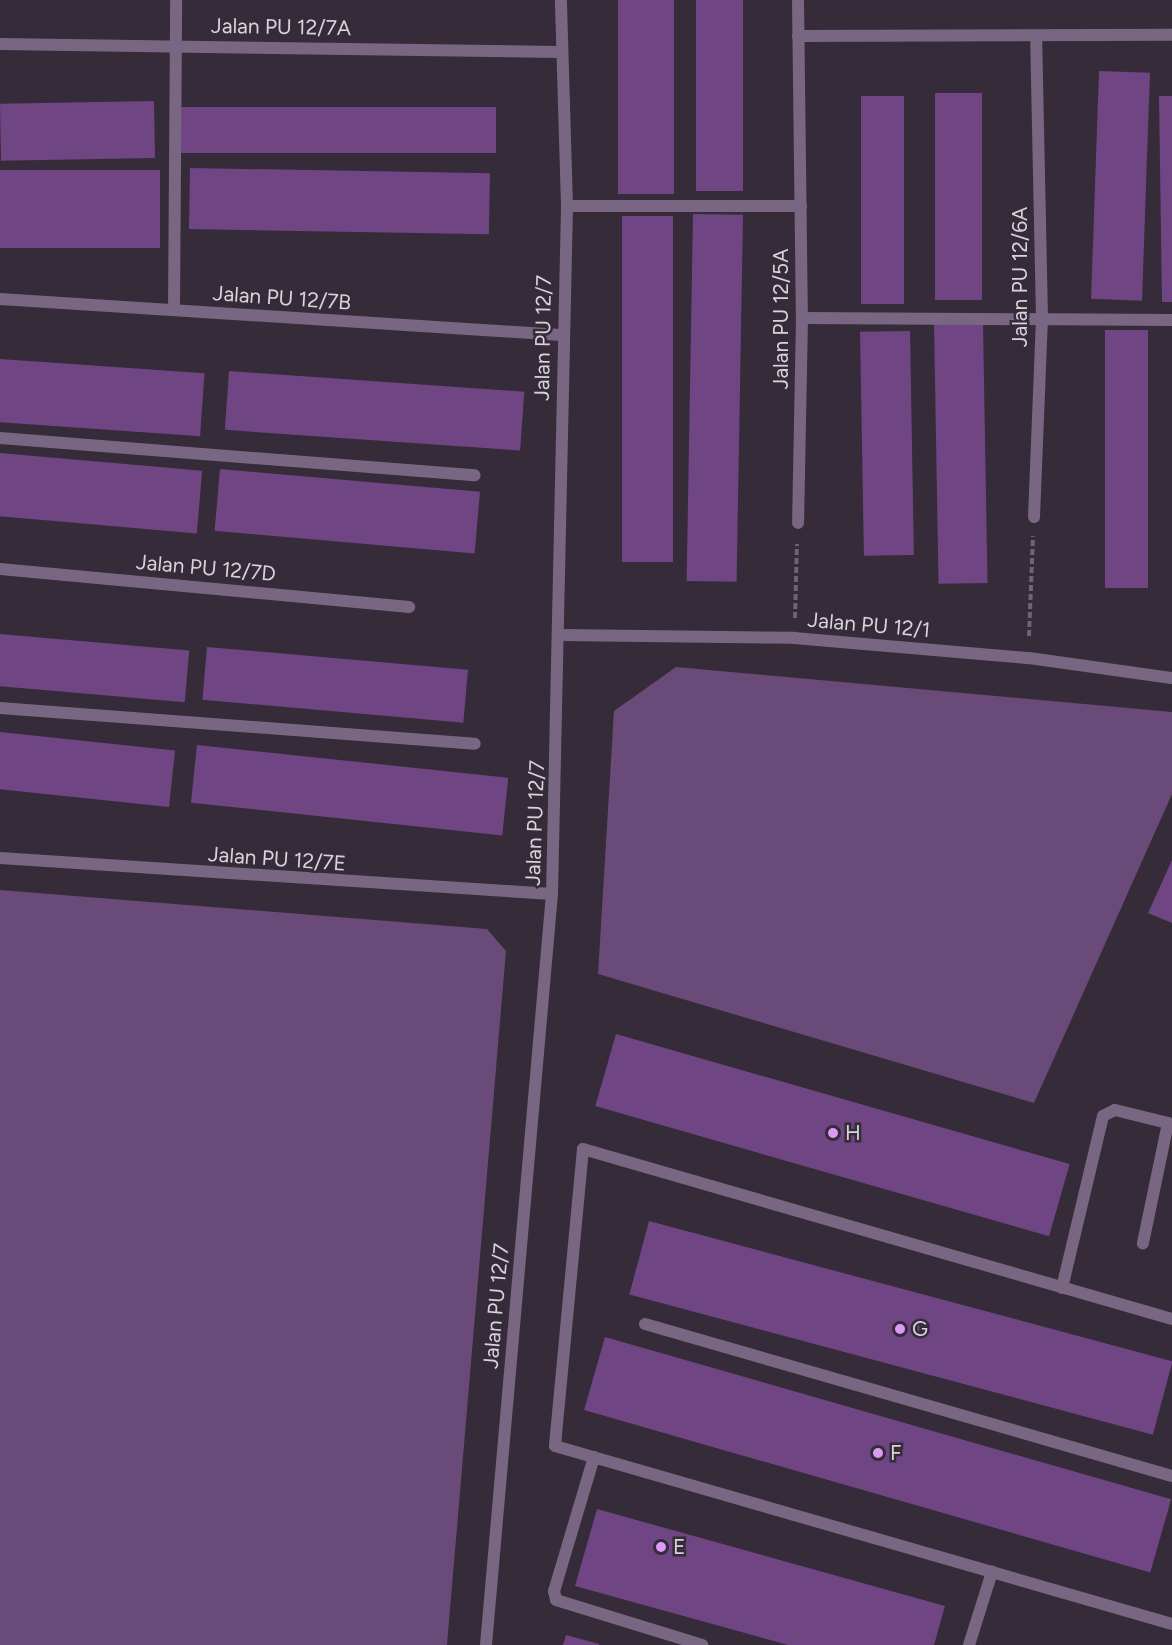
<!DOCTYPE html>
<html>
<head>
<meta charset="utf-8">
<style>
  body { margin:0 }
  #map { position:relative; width:1172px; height:1645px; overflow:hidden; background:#352b39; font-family:Figtree,sans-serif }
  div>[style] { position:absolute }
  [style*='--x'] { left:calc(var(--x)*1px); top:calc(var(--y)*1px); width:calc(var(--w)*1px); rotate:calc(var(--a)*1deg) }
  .green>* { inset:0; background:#6a4a78 }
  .building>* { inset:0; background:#704583; transform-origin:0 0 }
  .path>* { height:4px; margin-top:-2px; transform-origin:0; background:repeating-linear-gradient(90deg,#6d6571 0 6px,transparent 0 9px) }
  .service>* { height:12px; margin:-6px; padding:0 6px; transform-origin:6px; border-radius:6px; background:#796683 }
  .minor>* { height:12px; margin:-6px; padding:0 6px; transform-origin:6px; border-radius:6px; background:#796683 }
  .dots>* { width:16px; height:16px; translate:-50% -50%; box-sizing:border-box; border:3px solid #352b39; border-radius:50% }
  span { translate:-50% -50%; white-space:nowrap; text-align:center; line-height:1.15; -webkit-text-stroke:5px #352b39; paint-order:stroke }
  .street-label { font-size:21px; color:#d8d2db }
  .poi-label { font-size:21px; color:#d8d2db }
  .left { translate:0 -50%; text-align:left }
</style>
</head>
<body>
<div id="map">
  <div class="green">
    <i style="clip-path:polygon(676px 667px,1172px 712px,1172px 794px,1034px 1103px,598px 974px,614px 711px)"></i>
    <i style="clip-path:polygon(0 890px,487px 929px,506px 951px,447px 1645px,0 1645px)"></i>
  </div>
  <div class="building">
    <i style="left:618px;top:0;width:56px;height:194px"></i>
    <i style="left:696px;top:0;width:47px;height:191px"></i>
    <i style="left:1099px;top:71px;width:51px;height:228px;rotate:2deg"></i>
    <i style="left:935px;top:93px;width:47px;height:207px"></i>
    <i style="left:861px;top:96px;width:43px;height:208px"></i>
    <i style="clip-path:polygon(1159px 96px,1172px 96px,1172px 302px,1162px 302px)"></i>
    <i style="left:154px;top:101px;width:57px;height:154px;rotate:89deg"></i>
    <i style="left:496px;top:107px;width:46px;height:316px;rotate:90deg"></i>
    <i style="left:190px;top:168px;width:300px;height:61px;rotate:1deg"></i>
    <i style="left:0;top:170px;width:160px;height:78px"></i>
    <i style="left:693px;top:214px;width:50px;height:367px;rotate:1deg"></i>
    <i style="left:622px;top:216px;width:51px;height:346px"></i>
    <i style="left:983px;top:323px;width:260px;height:49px;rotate:89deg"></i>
    <i style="left:1105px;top:330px;width:43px;height:258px"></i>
    <i style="left:910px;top:331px;width:224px;height:50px;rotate:89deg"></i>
    <i style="left:0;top:359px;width:205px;height:63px;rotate:4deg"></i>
    <i style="left:229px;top:371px;width:296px;height:59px;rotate:4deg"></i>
    <i style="left:0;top:453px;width:203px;height:63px;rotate:5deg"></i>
    <i style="left:220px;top:469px;width:261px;height:62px;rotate:5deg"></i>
    <i style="left:0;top:634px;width:190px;height:52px;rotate:5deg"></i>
    <i style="left:207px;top:647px;width:262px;height:53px;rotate:5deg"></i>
    <i style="left:0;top:732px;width:176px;height:57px;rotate:6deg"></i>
    <i style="left:197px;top:745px;width:313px;height:58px;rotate:6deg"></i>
    <i style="clip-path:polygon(1172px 860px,1172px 923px,1148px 913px)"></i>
    <i style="left:616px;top:1034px;width:472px;height:75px;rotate:16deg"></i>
    <i style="left:649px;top:1221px;width:542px;height:76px;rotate:15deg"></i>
    <i style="left:605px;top:1337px;width:589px;height:76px;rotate:16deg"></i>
    <i style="clip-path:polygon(597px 1509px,945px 1606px,934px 1645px,788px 1645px,575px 1586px)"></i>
    <i style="clip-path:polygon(566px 1635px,599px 1644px,599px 1645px,563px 1645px)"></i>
  </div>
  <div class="path">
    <i style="--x:795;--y:618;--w:74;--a:-88.5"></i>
    <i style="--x:1029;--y:636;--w:100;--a:-87.7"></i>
  </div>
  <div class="service">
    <i style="--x:567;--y:206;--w:234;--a:0"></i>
    <i style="--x:174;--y:310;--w:310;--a:-89.6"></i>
    <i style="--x:802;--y:318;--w:370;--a:0.3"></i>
    <i style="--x:0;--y:438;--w:476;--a:4.5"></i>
    <i style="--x:0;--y:708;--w:476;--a:4.3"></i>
    <i style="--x:1062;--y:1288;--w:177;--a:-76.6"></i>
    <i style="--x:1103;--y:1116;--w:13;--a:-27"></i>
    <i style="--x:1115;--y:1110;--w:55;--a:13.8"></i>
    <i style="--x:1168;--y:1123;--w:123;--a:101.8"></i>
    <i style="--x:1172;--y:1319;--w:613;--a:-163.9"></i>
    <i style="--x:583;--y:1149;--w:298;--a:95.4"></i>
    <i style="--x:555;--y:1446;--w:642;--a:16.09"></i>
    <i style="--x:645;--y:1324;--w:548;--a:16.09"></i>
    <i style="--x:594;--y:1457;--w:140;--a:106.6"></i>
    <i style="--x:554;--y:1591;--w:9;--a:77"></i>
    <i style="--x:556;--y:1600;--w:153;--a:17.1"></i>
    <i style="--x:969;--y:1645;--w:77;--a:-72.5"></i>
  </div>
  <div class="minor">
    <i style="--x:798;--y:0;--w:318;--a:89.3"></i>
    <i style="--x:802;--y:318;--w:205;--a:91.1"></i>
    <i style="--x:798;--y:36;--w:374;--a:-0.2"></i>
    <i style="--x:0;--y:44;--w:560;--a:0.82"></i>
    <i style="--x:0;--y:299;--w:562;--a:3.67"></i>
    <i style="--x:1034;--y:517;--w:199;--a:-87.7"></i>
    <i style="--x:1042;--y:318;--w:282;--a:-91.2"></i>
    <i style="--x:0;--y:569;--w:411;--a:5.3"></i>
    <i style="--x:561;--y:635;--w:233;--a:0.7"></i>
    <i style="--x:794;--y:638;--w:236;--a:4.9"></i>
    <i style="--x:1029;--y:658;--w:144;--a:8"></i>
    <i style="--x:0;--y:858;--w:553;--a:3.73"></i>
    <i style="--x:486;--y:1645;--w:754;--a:-84.98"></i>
    <i style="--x:552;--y:894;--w:688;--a:-88.75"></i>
    <i style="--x:567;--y:206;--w:206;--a:-91.7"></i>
  </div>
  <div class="dots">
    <i style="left:833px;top:1133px;background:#da9af6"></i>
    <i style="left:900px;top:1329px;background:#da9af6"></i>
    <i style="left:878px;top:1453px;background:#da9af6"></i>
    <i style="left:661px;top:1547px;background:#da9af6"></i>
  </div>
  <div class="street-label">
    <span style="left:281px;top:27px;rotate:1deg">Jalan PU 12/7A</span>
    <span style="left:1020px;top:277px;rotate:-90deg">Jalan PU 12/6A</span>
    <span style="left:282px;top:298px;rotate:4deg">Jalan PU 12/7B</span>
    <span style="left:781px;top:319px;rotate:-90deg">Jalan PU 12/5A</span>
    <span style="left:543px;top:338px;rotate:-89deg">Jalan PU 12/7</span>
    <span style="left:206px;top:568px;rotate:5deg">Jalan PU 12/7D</span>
    <span style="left:869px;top:625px;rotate:5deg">Jalan PU 12/1</span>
    <span style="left:535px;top:823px;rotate:-88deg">Jalan PU 12/7</span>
    <span style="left:277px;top:859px;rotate:4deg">Jalan PU 12/7E</span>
    <span style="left:496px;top:1306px;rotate:-85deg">Jalan PU 12/7</span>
  </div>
  <div class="poi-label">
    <span class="left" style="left:845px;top:1133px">H</span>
    <span class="left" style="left:912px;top:1329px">G</span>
    <span class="left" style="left:890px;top:1453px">F</span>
    <span class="left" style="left:673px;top:1547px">E</span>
  </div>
</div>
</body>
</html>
